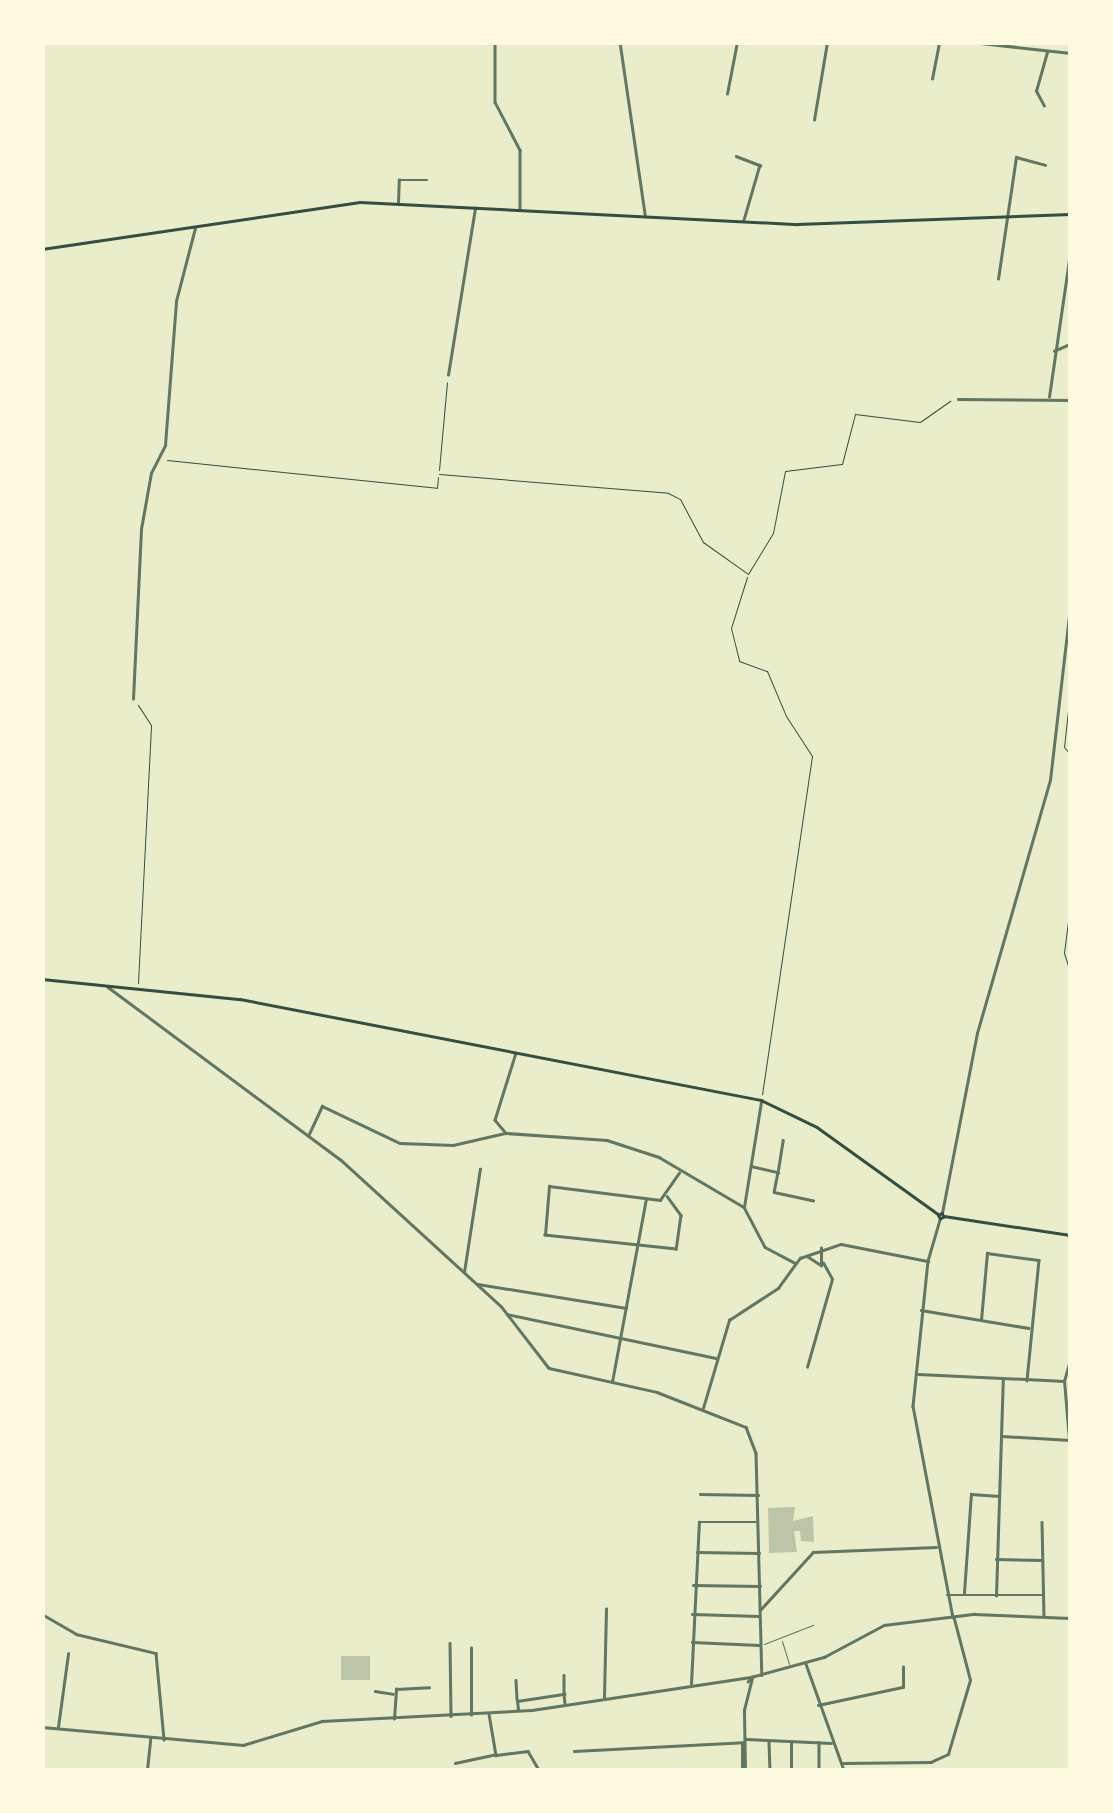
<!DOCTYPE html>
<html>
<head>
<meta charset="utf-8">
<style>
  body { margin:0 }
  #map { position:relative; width:1113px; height:1813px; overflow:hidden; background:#e9edc9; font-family:Barlow,sans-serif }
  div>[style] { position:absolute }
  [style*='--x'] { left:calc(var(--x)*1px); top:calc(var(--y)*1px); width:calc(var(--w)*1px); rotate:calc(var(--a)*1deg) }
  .building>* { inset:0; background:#bcc5a7; transform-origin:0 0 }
  .path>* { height:1px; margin:-0.5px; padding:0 0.5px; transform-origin:0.5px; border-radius:0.5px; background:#344e41 }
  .service>* { height:1px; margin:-0.5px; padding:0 0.5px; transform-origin:0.5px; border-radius:0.5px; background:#617663 }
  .minor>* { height:2.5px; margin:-1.25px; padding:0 1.25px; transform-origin:1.25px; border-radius:1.25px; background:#617663 }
  .tertiary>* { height:2.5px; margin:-1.25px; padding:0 1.25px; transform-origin:1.25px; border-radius:1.25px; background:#617663 }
  .secondary>* { height:2.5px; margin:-1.25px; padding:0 1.25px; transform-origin:1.25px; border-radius:1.25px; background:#344e41 }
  span { translate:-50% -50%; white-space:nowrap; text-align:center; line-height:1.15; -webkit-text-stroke:8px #fefae0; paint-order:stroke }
  .frame { position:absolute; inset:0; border:45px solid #fefae0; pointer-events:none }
</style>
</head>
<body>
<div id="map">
  <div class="building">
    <i style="clip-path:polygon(795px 1507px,793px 1521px,813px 1516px,814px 1542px,801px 1541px,800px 1531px,794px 1531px,797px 1552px,769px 1553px,768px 1508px)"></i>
    <i style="left:341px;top:1656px;width:29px;height:24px"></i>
  </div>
  <div class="path">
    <i style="--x:167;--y:460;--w:271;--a:5.9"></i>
    <i style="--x:437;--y:488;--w:11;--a:-85"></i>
    <i style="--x:439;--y:470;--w:88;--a:-84.8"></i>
    <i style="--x:439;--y:474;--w:230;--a:4.7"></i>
    <i style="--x:668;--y:493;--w:13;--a:27"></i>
    <i style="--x:680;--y:499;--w:49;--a:61.9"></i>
    <i style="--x:703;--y:542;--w:55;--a:35.4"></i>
    <i style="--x:748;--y:574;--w:48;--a:-58.6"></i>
    <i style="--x:773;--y:533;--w:63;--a:-79"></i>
    <i style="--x:785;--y:471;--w:57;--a:-7"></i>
    <i style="--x:842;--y:464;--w:52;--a:-75.4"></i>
    <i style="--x:855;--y:414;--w:65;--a:7"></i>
    <i style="--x:920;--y:422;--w:37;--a:-35"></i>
    <i style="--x:747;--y:577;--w:53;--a:107.4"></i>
    <i style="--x:731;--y:628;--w:34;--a:76"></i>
    <i style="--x:739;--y:661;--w:30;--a:20"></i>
    <i style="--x:767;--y:671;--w:49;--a:67.1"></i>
    <i style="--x:786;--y:716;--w:48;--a:57"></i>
    <i style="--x:812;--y:756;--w:342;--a:98.4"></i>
    <i style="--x:1070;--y:692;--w:55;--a:96.2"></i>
    <i style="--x:1064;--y:747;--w:9;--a:49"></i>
    <i style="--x:1070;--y:906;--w:47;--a:97.3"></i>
    <i style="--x:1064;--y:953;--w:20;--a:72"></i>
    <i style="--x:138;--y:983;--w:258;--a:-87.1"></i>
    <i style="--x:151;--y:725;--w:24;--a:-123"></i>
  </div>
  <div class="service">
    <i style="--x:782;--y:1641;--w:24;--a:73"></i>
    <i style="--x:764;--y:1644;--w:53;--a:-21.2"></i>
  </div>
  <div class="minor">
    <i style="--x:495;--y:42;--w:60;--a:90"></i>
    <i style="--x:495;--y:102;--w:54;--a:62.5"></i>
    <i style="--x:520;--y:150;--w:59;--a:90"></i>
    <i style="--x:620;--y:42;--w:174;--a:81.7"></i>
    <i style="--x:972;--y:42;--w:99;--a:6.4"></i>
    <i style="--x:932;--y:79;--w:38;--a:-79"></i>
    <i style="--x:727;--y:94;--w:53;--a:-79.1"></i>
    <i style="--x:1044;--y:106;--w:17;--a:-118"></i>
    <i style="--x:1036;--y:91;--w:41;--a:-74.2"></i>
    <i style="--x:814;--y:120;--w:79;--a:-80.5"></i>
    <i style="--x:736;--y:156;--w:26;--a:21"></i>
    <i style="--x:760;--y:165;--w:57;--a:106.2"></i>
    <i style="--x:398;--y:203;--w:23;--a:-88"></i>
    <i style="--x:399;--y:180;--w:28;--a:0"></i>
    <i style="--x:998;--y:279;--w:123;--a:-81.6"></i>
    <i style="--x:1016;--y:157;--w:30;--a:15"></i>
    <i style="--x:1054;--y:351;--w:17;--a:-24"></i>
    <i style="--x:448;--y:375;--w:169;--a:-80.8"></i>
    <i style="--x:1049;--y:397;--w:138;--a:-81.7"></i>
    <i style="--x:958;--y:399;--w:112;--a:0.5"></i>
    <i style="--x:133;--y:699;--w:170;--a:-87.3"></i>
    <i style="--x:141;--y:529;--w:57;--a:-79.9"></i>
    <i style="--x:151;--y:473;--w:31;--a:-63"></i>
    <i style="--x:165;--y:445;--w:144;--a:-85.6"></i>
    <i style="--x:176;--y:301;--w:75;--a:-75.4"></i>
    <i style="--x:516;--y:1053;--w:70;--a:107.4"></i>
    <i style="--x:495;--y:1120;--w:17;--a:50"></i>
    <i style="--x:506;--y:1133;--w:101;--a:4"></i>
    <i style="--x:607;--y:1140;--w:55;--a:18.1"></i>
    <i style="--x:659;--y:1157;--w:99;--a:30.5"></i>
    <i style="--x:744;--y:1207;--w:45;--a:62.3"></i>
    <i style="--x:765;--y:1247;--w:34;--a:28"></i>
    <i style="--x:308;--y:1136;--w:33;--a:-65"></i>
    <i style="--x:322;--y:1106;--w:86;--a:25.4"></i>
    <i style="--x:400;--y:1143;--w:53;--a:2.2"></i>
    <i style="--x:453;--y:1145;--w:53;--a:-13"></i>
    <i style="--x:751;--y:1166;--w:28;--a:13"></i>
    <i style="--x:778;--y:1172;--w:20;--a:101"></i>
    <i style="--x:774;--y:1192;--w:40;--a:12"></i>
    <i style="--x:778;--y:1170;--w:30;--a:-81"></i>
    <i style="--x:667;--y:1196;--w:24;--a:54"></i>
    <i style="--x:681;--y:1215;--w:34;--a:98"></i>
    <i style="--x:676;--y:1249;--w:132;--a:-173.9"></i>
    <i style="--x:545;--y:1235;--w:49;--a:-85.3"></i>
    <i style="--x:549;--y:1186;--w:112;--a:7.2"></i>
    <i style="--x:660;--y:1200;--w:33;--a:-55"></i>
    <i style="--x:744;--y:1207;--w:106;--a:-80.8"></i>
    <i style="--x:942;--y:1213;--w:183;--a:-79"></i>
    <i style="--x:977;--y:1033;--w:263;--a:-73.9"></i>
    <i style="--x:1050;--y:780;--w:174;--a:-83.4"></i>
    <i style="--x:807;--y:1256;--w:17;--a:33"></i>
    <i style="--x:821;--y:1265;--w:17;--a:-90"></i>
    <i style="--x:464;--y:1272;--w:104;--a:-81.2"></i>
    <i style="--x:478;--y:1284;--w:150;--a:9.2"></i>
    <i style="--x:921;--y:1310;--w:109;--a:9.5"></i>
    <i style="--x:507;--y:1314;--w:213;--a:11.9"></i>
    <i style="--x:981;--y:1320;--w:67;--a:-84.9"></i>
    <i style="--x:987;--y:1253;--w:52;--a:7.7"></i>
    <i style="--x:1039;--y:1260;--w:121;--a:95.7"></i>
    <i style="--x:807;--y:1367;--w:91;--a:-74.1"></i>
    <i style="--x:832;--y:1279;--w:18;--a:-119"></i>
    <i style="--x:918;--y:1374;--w:146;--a:2.7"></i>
    <i style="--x:612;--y:1382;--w:186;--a:-79.5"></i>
    <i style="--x:703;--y:1408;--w:92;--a:-73.5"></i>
    <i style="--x:729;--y:1320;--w:59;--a:-33.1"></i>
    <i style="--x:778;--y:1288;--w:37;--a:-54"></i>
    <i style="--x:800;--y:1258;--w:43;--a:-18.9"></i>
    <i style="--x:841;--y:1244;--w:89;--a:11.1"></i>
    <i style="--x:1002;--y:1436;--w:68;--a:3.4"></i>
    <i style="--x:1069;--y:1440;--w:59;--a:-94.8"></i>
    <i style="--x:1064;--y:1381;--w:22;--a:-74"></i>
    <i style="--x:700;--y:1494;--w:58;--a:1"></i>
    <i style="--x:1042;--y:1522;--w:93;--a:88.8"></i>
    <i style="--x:697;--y:1552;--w:62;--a:0.9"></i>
    <i style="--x:996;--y:1559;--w:46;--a:1.2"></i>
    <i style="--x:693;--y:1585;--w:67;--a:0.9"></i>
    <i style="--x:964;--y:1593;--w:99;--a:-86"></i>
    <i style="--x:971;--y:1494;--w:28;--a:4"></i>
    <i style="--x:947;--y:1595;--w:97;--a:0"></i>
    <i style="--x:996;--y:1596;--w:217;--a:-88.2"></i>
    <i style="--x:42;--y:1614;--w:39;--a:30"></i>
    <i style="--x:76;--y:1634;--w:82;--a:13.4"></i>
    <i style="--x:156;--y:1653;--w:87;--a:84.7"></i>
    <i style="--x:692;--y:1614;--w:67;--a:1.7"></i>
    <i style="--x:692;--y:1642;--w:67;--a:2.6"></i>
    <i style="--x:450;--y:1643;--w:73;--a:89.2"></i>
    <i style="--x:564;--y:1675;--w:17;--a:90"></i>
    <i style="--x:516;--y:1680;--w:19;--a:87"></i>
    <i style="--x:691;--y:1684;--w:162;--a:-87.2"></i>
    <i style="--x:699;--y:1522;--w:57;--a:0"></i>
    <i style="--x:375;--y:1691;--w:18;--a:9"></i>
    <i style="--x:604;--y:1697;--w:88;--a:-88.7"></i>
    <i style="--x:818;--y:1705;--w:87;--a:-12"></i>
    <i style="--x:903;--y:1687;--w:20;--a:-90"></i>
    <i style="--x:518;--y:1710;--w:9;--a:-96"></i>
    <i style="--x:517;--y:1701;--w:48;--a:-8.5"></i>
    <i style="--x:564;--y:1694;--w:10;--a:84"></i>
    <i style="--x:489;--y:1714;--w:42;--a:80.3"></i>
    <i style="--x:496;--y:1755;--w:32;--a:-7"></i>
    <i style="--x:528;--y:1751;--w:22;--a:60"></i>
    <i style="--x:471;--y:1715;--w:67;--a:-90"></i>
    <i style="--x:394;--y:1719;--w:30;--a:-86"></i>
    <i style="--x:396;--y:1689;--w:33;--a:-3"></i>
    <i style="--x:58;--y:1727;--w:74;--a:-82.2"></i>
    <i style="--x:746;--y:1739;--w:85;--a:2.7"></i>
    <i style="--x:769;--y:1742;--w:28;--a:88"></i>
    <i style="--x:819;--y:1742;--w:28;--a:90"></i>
    <i style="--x:574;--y:1751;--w:169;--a:-3"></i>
    <i style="--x:455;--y:1763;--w:40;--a:-12"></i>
    <i style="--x:843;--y:1763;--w:88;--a:-0.7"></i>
    <i style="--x:931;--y:1762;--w:19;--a:-25"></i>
    <i style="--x:948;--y:1754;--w:77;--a:-73.4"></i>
    <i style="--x:970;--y:1680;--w:63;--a:-104.7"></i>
    <i style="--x:147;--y:1770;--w:31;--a:-84"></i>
    <i style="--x:742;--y:1770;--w:26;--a:-90"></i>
    <i style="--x:791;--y:1770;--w:28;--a:-90"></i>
  </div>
  <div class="tertiary">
    <i style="--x:108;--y:987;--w:289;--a:36.6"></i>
    <i style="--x:340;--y:1159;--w:218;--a:42.4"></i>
    <i style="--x:501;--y:1306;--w:78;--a:52.3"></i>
    <i style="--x:549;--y:1368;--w:111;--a:12.5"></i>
    <i style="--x:657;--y:1392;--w:96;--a:21.5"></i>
    <i style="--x:746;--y:1427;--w:28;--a:69"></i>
    <i style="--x:756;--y:1453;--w:222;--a:88.5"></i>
    <i style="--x:940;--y:1220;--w:43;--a:106.3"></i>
    <i style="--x:928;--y:1261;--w:146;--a:95.9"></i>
    <i style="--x:913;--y:1406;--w:215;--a:79.3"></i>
    <i style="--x:761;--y:1609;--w:77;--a:-47.6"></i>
    <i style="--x:813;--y:1552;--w:123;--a:-2.3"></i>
    <i style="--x:806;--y:1664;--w:113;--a:70.3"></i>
    <i style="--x:751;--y:1677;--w:76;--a:-15.3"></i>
    <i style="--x:824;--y:1657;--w:68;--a:-28.1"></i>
    <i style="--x:884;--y:1625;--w:91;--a:-7"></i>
    <i style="--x:974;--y:1614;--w:96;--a:2.4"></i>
    <i style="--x:42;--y:1727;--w:202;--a:5.1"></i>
    <i style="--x:243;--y:1745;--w:83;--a:-16.9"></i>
    <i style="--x:322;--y:1721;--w:210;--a:-3"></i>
    <i style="--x:532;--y:1710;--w:219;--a:-8.6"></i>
    <i style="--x:745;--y:1770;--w:60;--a:-91"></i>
    <i style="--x:744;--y:1710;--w:34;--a:-76"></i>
    <i style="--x:752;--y:1677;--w:6;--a:129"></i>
  </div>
  <div class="secondary">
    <i style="--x:42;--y:249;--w:321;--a:-8.4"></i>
    <i style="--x:360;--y:202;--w:438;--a:2.9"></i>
    <i style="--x:797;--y:224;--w:273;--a:-2.1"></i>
    <i style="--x:42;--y:979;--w:199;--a:5.8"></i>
    <i style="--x:240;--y:999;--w:531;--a:10.97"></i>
    <i style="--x:761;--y:1100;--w:62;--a:25.7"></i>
    <i style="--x:817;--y:1127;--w:149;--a:35.7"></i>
    <i style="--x:942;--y:1213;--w:4;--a:63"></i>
    <i style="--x:944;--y:1217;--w:4;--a:153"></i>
    <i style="--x:940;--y:1219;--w:4;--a:-117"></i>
    <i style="--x:938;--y:1215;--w:4;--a:-27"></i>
    <i style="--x:944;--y:1216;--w:127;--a:8.6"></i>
  </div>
  <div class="frame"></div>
</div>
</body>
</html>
